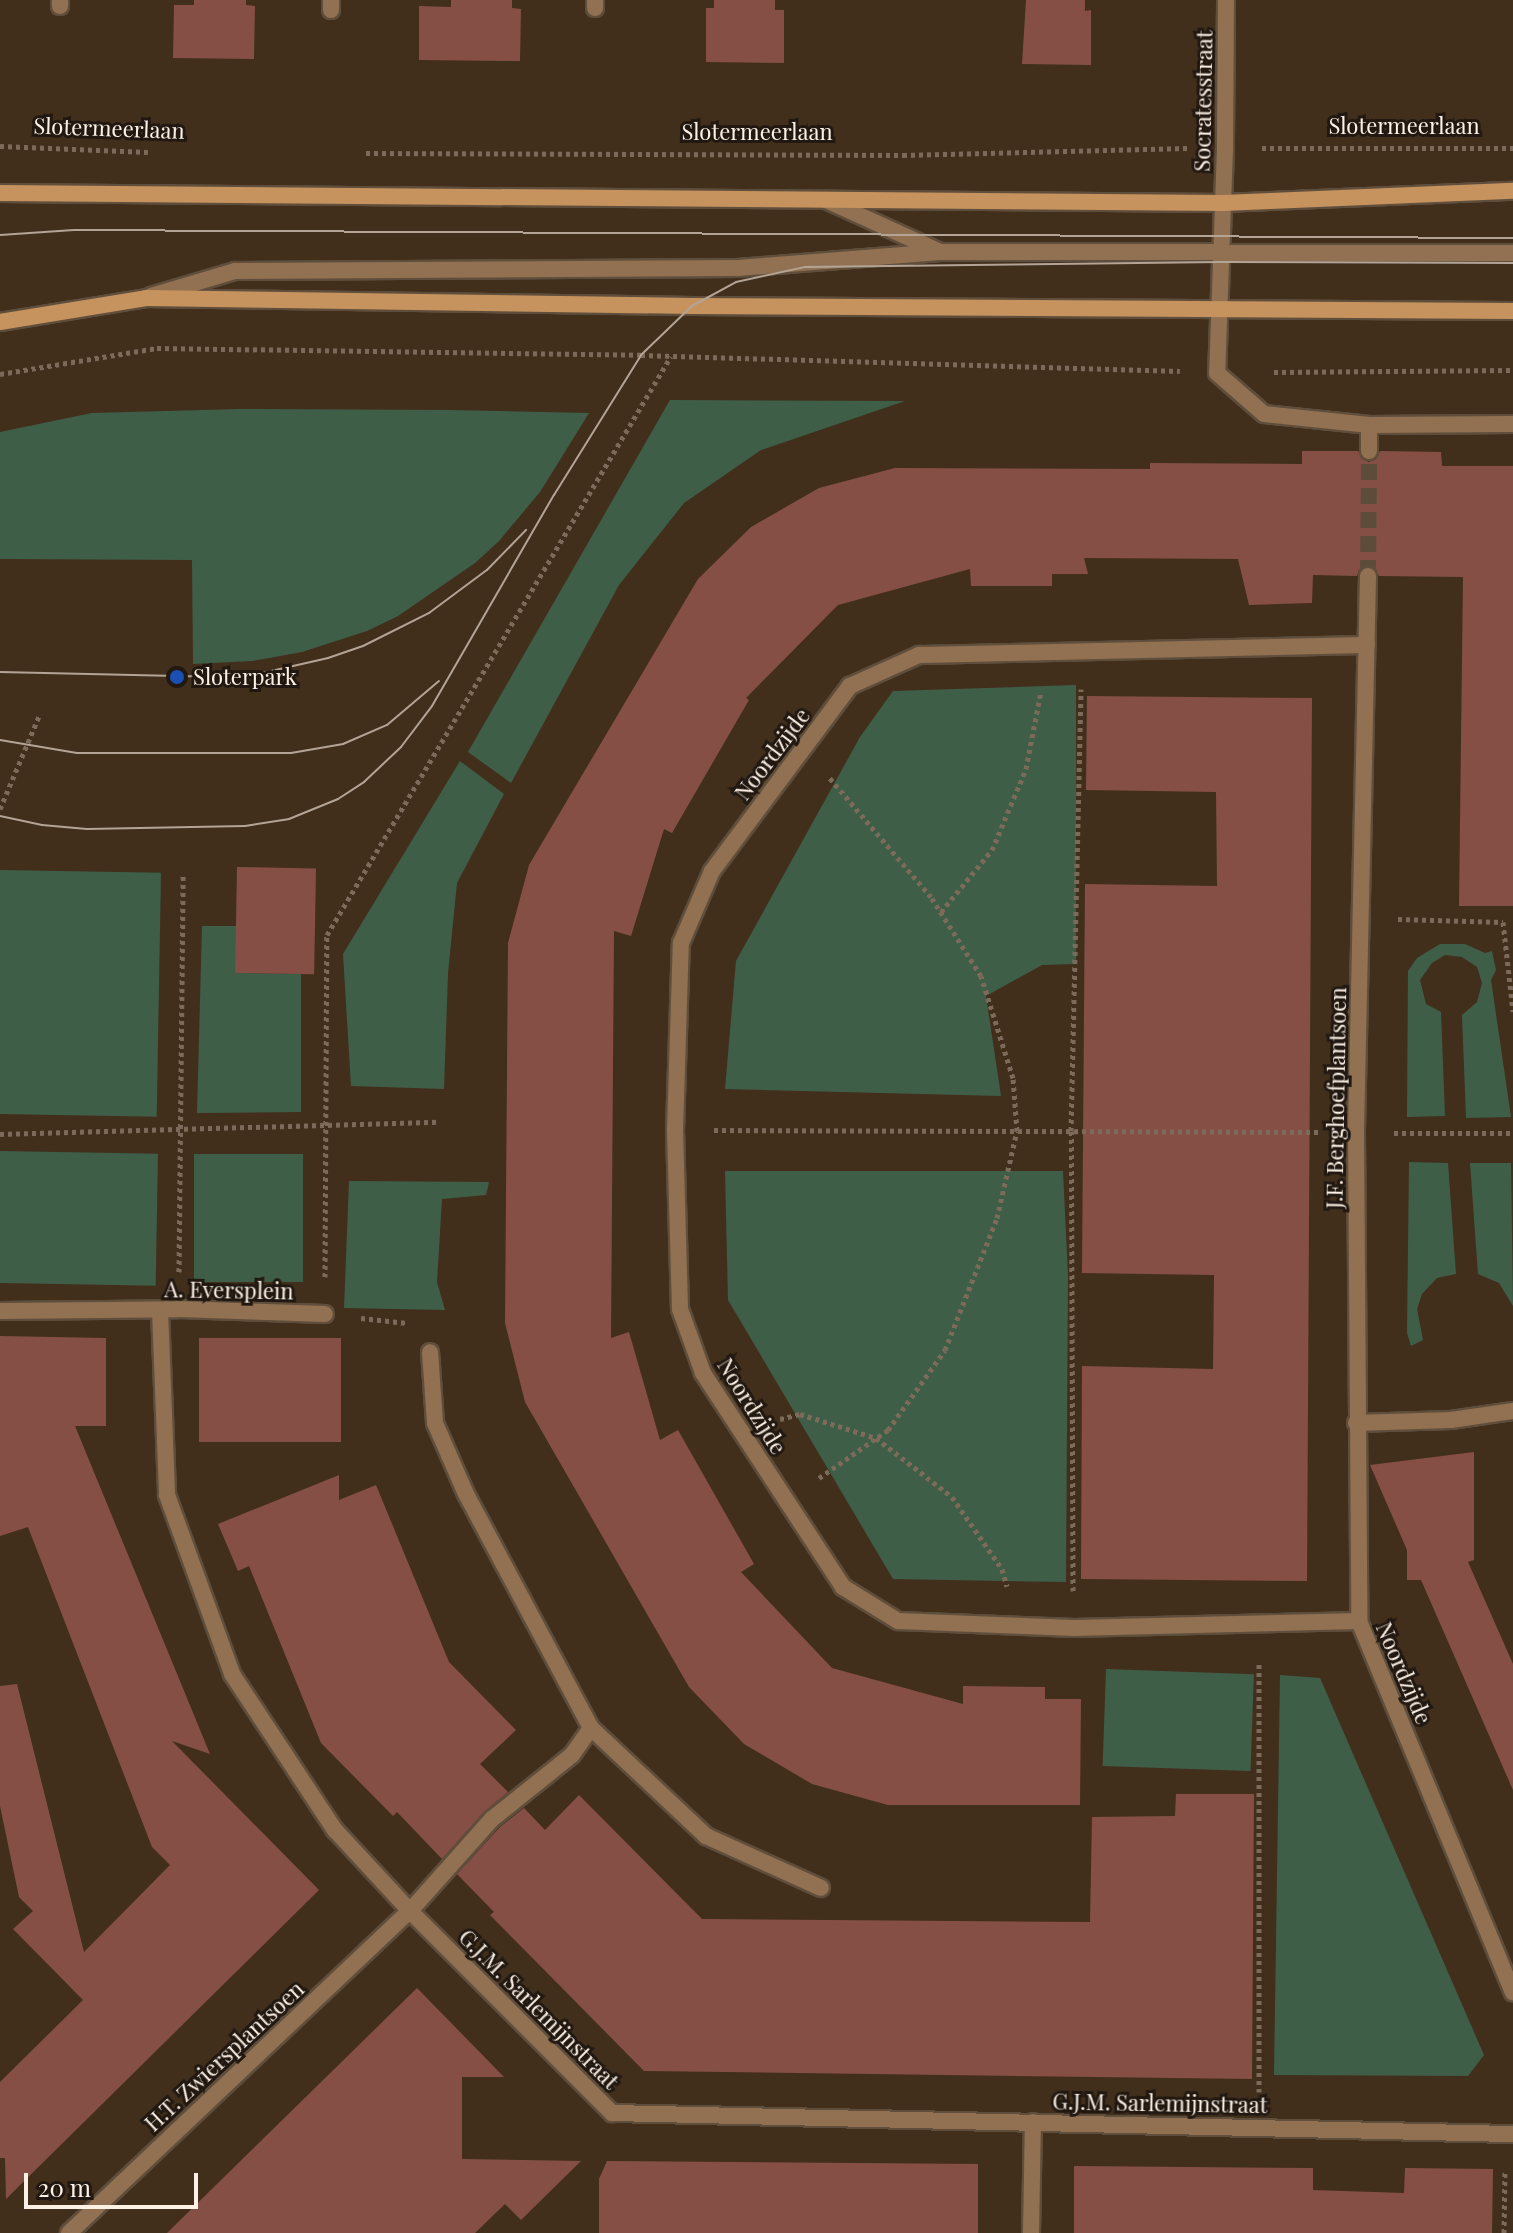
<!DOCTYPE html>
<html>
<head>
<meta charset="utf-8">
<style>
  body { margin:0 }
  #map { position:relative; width:1513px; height:2233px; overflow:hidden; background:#412f1c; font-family:"Playfair Display",serif }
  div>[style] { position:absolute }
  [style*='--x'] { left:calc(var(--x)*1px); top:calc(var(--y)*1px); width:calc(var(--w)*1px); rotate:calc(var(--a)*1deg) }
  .green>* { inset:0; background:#3f5e48; transform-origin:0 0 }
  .building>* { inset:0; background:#864f46; transform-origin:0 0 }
  .minor-tunnel>* { height:16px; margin-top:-8px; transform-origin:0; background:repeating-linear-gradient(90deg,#5d4c3a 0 16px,transparent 0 24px) }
  .path>* { height:5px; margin-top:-2.5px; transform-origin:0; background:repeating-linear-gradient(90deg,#7c6b5b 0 4px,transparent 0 8px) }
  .roads { filter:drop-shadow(2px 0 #5f4e3c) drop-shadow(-2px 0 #5f4e3c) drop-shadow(0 2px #5f4e3c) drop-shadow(0 -2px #5f4e3c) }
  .service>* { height:16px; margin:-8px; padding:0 8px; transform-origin:8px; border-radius:8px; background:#917151 }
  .minor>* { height:16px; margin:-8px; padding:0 8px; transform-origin:8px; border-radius:8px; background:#917151 }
  .secondary>* { height:16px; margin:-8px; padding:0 8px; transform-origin:8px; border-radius:8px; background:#c6935e }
  .tram>* { height:2px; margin:-1px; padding:0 1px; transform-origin:1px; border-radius:1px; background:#b3a496 }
  .dots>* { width:22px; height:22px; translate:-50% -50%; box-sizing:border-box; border:4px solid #211911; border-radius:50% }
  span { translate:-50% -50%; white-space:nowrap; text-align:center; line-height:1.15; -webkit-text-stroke:6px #211911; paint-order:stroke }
  .street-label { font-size:22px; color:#fdf1e6 }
  .poi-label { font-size:22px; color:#fdf1e6 }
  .left { translate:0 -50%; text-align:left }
  .scale { position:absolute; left:24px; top:2173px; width:174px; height:36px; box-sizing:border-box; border:4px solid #fdf1e6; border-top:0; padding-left:10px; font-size:24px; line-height:28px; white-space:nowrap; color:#fdf1e6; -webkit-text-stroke:6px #211911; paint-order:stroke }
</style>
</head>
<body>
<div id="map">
  <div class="green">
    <i style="clip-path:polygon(670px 400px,905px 401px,761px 450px,684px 503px,619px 585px,511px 783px,468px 752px)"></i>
    <i style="clip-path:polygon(240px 409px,449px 410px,589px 413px,540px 492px,499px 541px,475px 563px,398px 616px,367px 631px,302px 652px,252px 661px,193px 664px,192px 560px,0 559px,0 432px,92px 413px)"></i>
    <i style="clip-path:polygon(1076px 685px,1076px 964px,1042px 965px,986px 996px,1001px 1096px,725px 1089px,736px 961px,860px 737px,893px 691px)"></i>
    <i style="clip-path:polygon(460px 761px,504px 794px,457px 883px,448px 973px,444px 1089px,351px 1086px,343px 954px)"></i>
    <i style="left:0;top:870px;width:161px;height:244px;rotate:1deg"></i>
    <i style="clip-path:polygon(202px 926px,236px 926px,236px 973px,301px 974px,301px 1112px,197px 1113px)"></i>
    <i style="clip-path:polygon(1440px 944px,1465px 944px,1485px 953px,1492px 951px,1496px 970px,1491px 980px,1511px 1117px,1466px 1118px,1462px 1015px,1477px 1002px,1482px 983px,1477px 967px,1462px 957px,1445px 955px,1432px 963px,1420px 980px,1426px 1004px,1441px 1012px,1445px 1116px,1407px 1117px,1408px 971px,1417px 958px)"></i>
    <i style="left:0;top:1151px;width:158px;height:132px;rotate:1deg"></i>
    <i style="left:303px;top:1154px;width:128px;height:109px;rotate:90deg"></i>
    <i style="clip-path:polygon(1409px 1162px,1448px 1163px,1456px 1274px,1437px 1278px,1422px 1294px,1417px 1309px,1423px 1340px,1411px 1346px,1407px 1333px)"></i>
    <i style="clip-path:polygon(1470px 1163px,1511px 1163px,1513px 1306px,1499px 1283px,1478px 1274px)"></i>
    <i style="clip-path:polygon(725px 1171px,1063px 1171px,1068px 1276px,1066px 1582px,893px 1579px,728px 1300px)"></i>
    <i style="clip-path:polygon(349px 1181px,489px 1182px,486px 1195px,442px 1199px,437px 1282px,445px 1310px,344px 1308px)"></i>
    <i style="left:1106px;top:1669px;width:148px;height:97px;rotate:2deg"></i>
    <i style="clip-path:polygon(1280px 1675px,1320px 1678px,1484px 2055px,1468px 2076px,1274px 2075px)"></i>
  </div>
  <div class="building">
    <i style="clip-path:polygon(194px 0,246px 0,246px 5px,255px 6px,254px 59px,173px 58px,174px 5px,194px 5px)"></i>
    <i style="clip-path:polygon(451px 0,512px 0,512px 8px,521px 9px,520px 61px,419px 60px,419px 6px,451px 7px)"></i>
    <i style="clip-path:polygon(714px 0,775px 0,775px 10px,784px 10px,784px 63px,706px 62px,706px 8px,714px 8px)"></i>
    <i style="clip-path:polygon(1026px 0,1085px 0,1085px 11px,1091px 10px,1091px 65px,1022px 64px)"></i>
    <i style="clip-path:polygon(1302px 451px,1358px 451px,1368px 462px,1375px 460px,1380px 451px,1441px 452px,1442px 466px,1513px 466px,1513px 906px,1459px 906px,1463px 577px,1379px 576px,1374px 567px,1367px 565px,1359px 570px,1357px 576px,1313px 575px,1312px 603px,1249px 605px,1238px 559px,1084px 558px,1088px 574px,1052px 574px,1052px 586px,971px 586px,970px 569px,838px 605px,746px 698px,749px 700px,672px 833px,664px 829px,631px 936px,614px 931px,611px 1338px,629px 1332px,660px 1440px,678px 1430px,754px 1564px,741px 1572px,832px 1668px,963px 1704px,963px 1686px,1045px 1687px,1045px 1699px,1081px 1699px,1080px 1805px,888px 1805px,812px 1784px,744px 1744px,689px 1687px,525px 1402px,505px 1323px,508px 943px,529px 865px,698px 579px,751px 527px,819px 488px,895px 468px,1150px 469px,1150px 463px,1302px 464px)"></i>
    <i style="clip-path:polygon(1087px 696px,1312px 698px,1307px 1581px,1081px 1579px,1082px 1366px,1213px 1369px,1214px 1275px,1082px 1273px,1085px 884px,1217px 886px,1216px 792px,1086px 790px)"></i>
    <i style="left:237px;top:867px;width:79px;height:106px;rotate:1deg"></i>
    <i style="clip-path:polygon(0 1336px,106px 1338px,106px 1426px,75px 1426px,210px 1754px,172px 1741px,319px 1890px,6px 2199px,5px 2158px,0 2158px,0 2082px,83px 2000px,13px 1929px,33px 1911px,19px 1897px,0 1806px,0 1686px,17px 1684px,84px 1952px,170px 1865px,152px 1847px,28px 1527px,0 1536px)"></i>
    <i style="left:199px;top:1338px;width:142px;height:104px"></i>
    <i style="clip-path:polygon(1474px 1452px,1474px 1560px,1468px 1562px,1513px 1664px,1513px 1790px,1421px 1580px,1407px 1580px,1407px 1550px,1370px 1465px)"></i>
    <i style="clip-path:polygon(339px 1475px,339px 1500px,376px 1485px,449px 1662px,516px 1730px,480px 1764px,508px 1792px,484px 1812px,442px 1859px,397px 1812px,393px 1816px,321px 1743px,249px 1566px,238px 1571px,218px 1524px)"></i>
    <i style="clip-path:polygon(1176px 1794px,1254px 1794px,1252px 2079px,644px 2071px,490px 1915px,494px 1912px,457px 1874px,500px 1827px,524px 1808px,545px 1830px,579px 1795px,702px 1919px,1090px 1922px,1092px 1817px,1175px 1816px)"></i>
    <i style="clip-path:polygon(417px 1988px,504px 2077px,462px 2077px,462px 2159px,581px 2161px,521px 2220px,505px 2204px,475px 2233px,167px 2233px)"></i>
    <i style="clip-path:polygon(607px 2161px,978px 2164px,978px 2233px,599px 2233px,599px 2179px)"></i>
    <i style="clip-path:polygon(1074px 2166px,1313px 2168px,1313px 2190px,1404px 2193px,1405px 2168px,1493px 2169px,1492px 2233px,1074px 2233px)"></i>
  </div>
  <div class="minor-tunnel">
    <i style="--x:1368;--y:576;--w:125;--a:-89.5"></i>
  </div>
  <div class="path">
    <i style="--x:0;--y:146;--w:148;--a:2.3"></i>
    <i style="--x:1262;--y:148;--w:251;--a:0"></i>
    <i style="--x:366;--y:153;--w:537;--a:0.21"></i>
    <i style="--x:903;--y:155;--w:285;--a:-1.4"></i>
    <i style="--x:1274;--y:372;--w:239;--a:-0.5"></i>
    <i style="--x:0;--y:374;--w:159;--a:-9.4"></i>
    <i style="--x:157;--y:348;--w:484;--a:0.8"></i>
    <i style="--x:641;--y:355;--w:539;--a:1.7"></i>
    <i style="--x:0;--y:809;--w:101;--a:-67.2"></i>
    <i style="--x:941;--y:912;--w:80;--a:-50.6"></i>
    <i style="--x:992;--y:850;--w:88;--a:-67.2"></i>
    <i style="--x:1026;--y:769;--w:79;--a:-79.1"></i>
    <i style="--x:1398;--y:919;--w:105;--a:1.6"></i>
    <i style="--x:1503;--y:922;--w:90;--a:83.6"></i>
    <i style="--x:714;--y:1130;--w:606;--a:0.19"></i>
    <i style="--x:1394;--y:1133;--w:119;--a:0"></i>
    <i style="--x:0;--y:1134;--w:439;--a:-1.6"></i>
    <i style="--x:179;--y:1272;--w:399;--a:-89.4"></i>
    <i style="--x:325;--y:1277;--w:342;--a:-89.7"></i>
    <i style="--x:327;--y:935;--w:673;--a:-59.28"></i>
    <i style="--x:361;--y:1318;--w:46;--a:6.2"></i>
    <i style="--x:780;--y:1419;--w:21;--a:-14"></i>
    <i style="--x:800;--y:1414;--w:80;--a:17.5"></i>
    <i style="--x:876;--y:1438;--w:96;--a:37.8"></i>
    <i style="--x:952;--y:1497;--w:88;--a:55.2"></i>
    <i style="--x:1002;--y:1569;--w:18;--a:74"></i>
    <i style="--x:819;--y:1478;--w:84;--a:-34.8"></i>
    <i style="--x:888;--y:1430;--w:98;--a:-54.5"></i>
    <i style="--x:945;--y:1350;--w:142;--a:-68.5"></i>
    <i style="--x:997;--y:1218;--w:89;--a:-77.1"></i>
    <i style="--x:1017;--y:1131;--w:53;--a:-94.3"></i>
    <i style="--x:1013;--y:1078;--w:107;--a:-107.4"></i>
    <i style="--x:981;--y:976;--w:93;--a:-122.3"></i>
    <i style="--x:931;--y:897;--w:159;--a:-130.4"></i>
    <i style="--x:1073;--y:1591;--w:460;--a:-90.2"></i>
    <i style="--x:1071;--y:1131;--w:442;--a:-88.7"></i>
    <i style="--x:1259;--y:2092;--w:430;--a:-90"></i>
    <i style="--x:1504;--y:2233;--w:62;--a:-89.1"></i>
  </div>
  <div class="roads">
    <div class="service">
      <i style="--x:826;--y:200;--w:123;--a:24.5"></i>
      <i style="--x:151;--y:296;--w:88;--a:-16.6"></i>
      <i style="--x:235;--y:271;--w:503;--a:-0.34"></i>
      <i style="--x:738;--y:268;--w:203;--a:-4.5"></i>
      <i style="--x:940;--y:252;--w:573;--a:0.1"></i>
      <i style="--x:591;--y:1728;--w:158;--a:43.2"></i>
      <i style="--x:706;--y:1836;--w:126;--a:24.3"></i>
      <i style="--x:410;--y:1911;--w:123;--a:-48.3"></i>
      <i style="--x:492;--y:1819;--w:102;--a:-38.7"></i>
      <i style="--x:572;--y:1755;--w:33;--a:-55"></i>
      <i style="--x:591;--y:1728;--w:265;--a:-118.1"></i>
      <i style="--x:466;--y:1494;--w:77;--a:-113.6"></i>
      <i style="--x:435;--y:1423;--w:71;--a:-94"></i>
    </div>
    <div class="minor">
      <i style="--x:1226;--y:0;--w:148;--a:90.4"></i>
      <i style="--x:1225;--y:148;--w:225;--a:92"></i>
      <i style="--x:1217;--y:373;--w:62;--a:41.1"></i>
      <i style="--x:1264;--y:414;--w:106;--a:6"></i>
      <i style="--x:1369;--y:425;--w:144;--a:-0.4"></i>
      <i style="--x:60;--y:6;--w:6;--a:-90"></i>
      <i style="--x:595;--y:8;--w:8;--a:-90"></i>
      <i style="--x:331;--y:10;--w:10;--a:-90"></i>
      <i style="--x:1369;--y:451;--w:26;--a:-90"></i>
      <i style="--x:1368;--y:576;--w:556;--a:91.24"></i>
      <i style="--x:1356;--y:1132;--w:489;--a:89.6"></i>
      <i style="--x:1359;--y:1621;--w:402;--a:67.5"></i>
      <i style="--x:160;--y:1310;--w:185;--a:87.8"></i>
      <i style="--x:167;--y:1495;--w:190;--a:70"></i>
      <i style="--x:232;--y:1674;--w:187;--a:56.6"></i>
      <i style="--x:335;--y:1830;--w:110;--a:47.2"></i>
      <i style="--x:410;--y:1911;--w:286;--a:45"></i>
      <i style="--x:612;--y:2113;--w:901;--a:1.34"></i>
      <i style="--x:0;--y:1311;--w:179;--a:-0.6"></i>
      <i style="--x:179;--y:1309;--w:146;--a:2"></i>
      <i style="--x:1356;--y:1423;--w:95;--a:-1.8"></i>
      <i style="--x:1451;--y:1420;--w:63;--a:-8.3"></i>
      <i style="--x:1359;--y:1621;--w:285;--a:178.6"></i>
      <i style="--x:1074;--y:1628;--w:176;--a:-177.7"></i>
      <i style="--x:898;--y:1621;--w:65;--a:-148.3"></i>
      <i style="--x:843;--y:1587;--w:256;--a:-123.2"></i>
      <i style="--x:703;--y:1373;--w:68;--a:-109.8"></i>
      <i style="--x:680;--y:1309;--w:179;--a:-91.6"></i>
      <i style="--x:675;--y:1130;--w:187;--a:-88.2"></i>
      <i style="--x:681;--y:943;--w:78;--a:-66.7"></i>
      <i style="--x:712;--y:871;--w:231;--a:-53.3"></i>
      <i style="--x:850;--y:686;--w:76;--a:-24.2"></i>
      <i style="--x:919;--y:655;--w:448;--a:-1.3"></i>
      <i style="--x:69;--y:2233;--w:469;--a:-43.4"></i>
      <i style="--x:1031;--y:2233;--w:111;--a:-89"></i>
    </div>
    <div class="secondary">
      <i style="--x:0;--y:193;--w:1223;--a:0.47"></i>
      <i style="--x:1223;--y:203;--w:290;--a:-2.4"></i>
      <i style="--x:0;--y:322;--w:148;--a:-9.3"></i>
      <i style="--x:146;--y:298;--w:546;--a:0.84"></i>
      <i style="--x:692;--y:306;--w:821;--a:0.35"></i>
    </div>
  </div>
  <div class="tram">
    <i style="--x:0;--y:235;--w:74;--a:-3.9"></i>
    <i style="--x:74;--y:230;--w:1439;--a:0.32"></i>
    <i style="--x:0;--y:672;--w:222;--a:1.3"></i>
    <i style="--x:222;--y:677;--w:36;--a:-5"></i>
    <i style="--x:258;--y:674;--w:72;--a:-12.9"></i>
    <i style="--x:328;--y:658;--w:37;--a:-19"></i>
    <i style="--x:363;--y:646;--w:74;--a:-26.6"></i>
    <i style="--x:429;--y:613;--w:72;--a:-36.6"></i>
    <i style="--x:487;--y:570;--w:56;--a:-45.7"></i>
    <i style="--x:0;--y:740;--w:78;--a:9.6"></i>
    <i style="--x:77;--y:753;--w:214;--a:0"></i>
    <i style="--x:291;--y:753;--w:53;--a:-9.8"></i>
    <i style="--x:343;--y:744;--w:48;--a:-23.4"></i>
    <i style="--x:387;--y:725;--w:68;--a:-40.2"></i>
    <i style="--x:0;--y:816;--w:43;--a:12.1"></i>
    <i style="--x:42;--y:825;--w:45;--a:5.1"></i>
    <i style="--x:87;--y:829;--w:158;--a:-1.1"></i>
    <i style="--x:245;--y:826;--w:45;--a:-9"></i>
    <i style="--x:289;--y:819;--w:53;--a:-22.2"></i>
    <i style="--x:338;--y:799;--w:31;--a:-33"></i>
    <i style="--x:364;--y:782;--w:51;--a:-43.4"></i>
    <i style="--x:401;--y:747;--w:51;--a:-52.9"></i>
    <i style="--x:432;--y:706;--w:244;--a:-60"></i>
    <i style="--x:554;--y:495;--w:165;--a:-58.1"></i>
    <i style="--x:641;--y:355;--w:71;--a:-43.9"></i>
    <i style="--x:692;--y:306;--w:50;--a:-28.6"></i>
    <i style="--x:736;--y:282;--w:71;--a:-12.3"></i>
    <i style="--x:805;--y:267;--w:416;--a:-0.7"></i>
    <i style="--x:1221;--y:262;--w:292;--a:0.2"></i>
  </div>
  <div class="dots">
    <i style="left:177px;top:677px;background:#1a4fb4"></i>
  </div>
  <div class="street-label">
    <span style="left:1203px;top:101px;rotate:-89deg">Socratesstraat</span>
    <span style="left:1404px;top:126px">Slotermeerlaan</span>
    <span style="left:109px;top:128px;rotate:2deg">Slotermeerlaan</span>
    <span style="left:757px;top:132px">Slotermeerlaan</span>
    <span style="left:772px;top:754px;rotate:-53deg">Noordzijde</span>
    <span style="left:1336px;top:1098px;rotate:-89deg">J.F. Berghoefplantsoen</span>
    <span style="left:229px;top:1290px;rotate:1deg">A. Eversplein</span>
    <span style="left:752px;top:1406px;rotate:58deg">Noordzijde</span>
    <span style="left:1404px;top:1673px;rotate:67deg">Noordzijde</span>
    <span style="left:539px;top:2009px;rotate:45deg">G.J.M. Sarlemijnstraat</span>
    <span style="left:224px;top:2056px;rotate:-43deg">H.T. Zwiersplantsoen</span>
    <span style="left:1160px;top:2103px;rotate:1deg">G.J.M. Sarlemijnstraat</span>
  </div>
  <div class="poi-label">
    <span class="left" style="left:193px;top:677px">Sloterpark</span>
  </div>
  <div class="scale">20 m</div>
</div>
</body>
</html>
